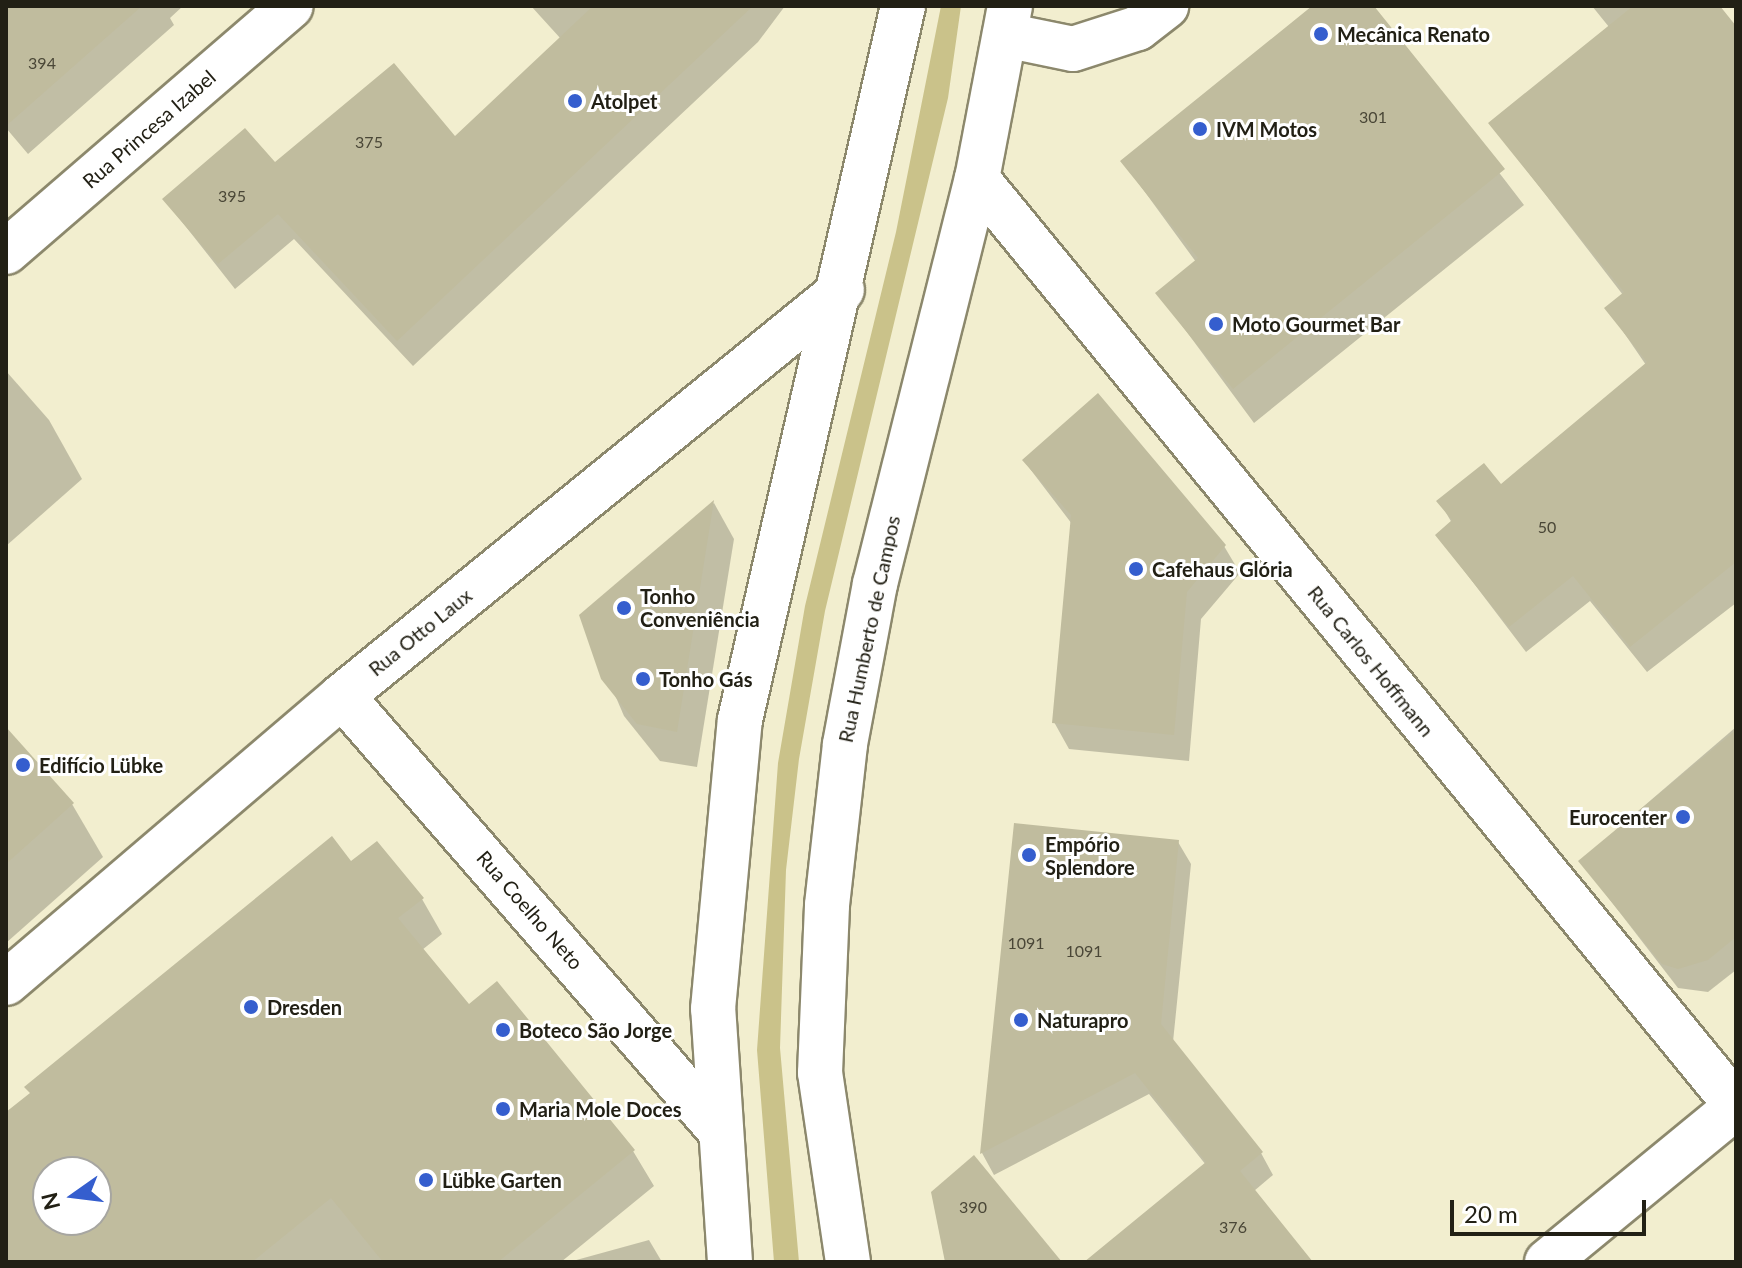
<!DOCTYPE html>
<html>
<head>
<meta charset="utf-8">
<style>
  body { margin:0 }
  #map { position:relative; width:1742px; height:1268px; overflow:hidden; background:#f2eecf; font-family:Lato,sans-serif }
  div>[style] { position:absolute }
  [style*='--x'] { left:calc(var(--x)*1px); top:calc(var(--y)*1px); width:calc(var(--w)*1px); rotate:calc(var(--a)*1deg) }
  .green>* { inset:0; background:#cac28a }
  .shadow>* { inset:0; background:#0003 }
  .building>* { inset:0; background:#c0bc9e }
  .roads { filter:drop-shadow(2px 0 #8c886c) drop-shadow(-2px 0 #8c886c) drop-shadow(0 2px #8c886c) drop-shadow(0 -2px #8c886c) }
  .minor>* { height:44px; margin:-22px; padding:0 22px; transform-origin:22px; border-radius:22px; background:#fff }
  .tertiary>* { height:44px; margin:-22px; padding:0 22px; transform-origin:22px; border-radius:22px; background:#fff }
  .secondary>* { height:44px; margin:-22px; padding:0 22px; transform-origin:22px; border-radius:22px; background:#fff }
  .primary>* { height:44px; margin:-22px; padding:0 22px; transform-origin:22px; border-radius:22px; background:#fff }
  .dots>* { width:22px; height:22px; translate:-50% -50%; box-sizing:border-box; border:4px solid #fff; border-radius:50% }
  span { translate:-50% -50%; white-space:nowrap; text-align:center; line-height:1.15; -webkit-text-stroke:6px #fff; paint-order:stroke }
  .number-label { font-size:16px; color:#4a4737 }
  .number-label span { -webkit-text-stroke-width:0 }
  .poi-label { font-size:20px; color:#222015; font-weight:700 }
  .left { translate:0 -50%; text-align:left }
  .right { translate:-100% -50%; text-align:right }
  .street-label { font-size:20px; color:#222015 }
  .frame { position:absolute; inset:0; border:8px solid #222015; pointer-events:none }
  .north { position:absolute; left:32px; top:1156px; width:80px; height:80px; box-sizing:border-box; background:#fff; border:2px solid #a7a6a1; border-radius:50%; rotate:256deg; font-size:22px; font-weight:700; line-height:32px; text-align:center; color:#222015 }
  .north::after { content:''; display:block; margin:auto; width:28px; height:36px; background:#355ece; clip-path:polygon(50% 0,100% 100%,50% 72%,0 100%) }
  .scale { position:absolute; left:1450px; top:1200px; width:196px; height:36px; box-sizing:border-box; border:4px solid #222015; border-top:0; padding-left:10px; font-size:24px; line-height:28px; white-space:nowrap; color:#222015; -webkit-text-stroke:6px #fff; paint-order:stroke }
</style>
</head>
<body>
<div id="map">
  <div class="green">
    <i style="clip-path:polygon(941px 6px,961px 6px,948px 98px,825px 611px,799px 759px,786px 870px,780px 1048px,799px 1262px,774px 1262px,757px 1050px,778px 763px,805px 606px,896px 232px)"></i>
  </div>
  <div class="shadow">
    <i style="clip-path:polygon(6px 6px,183px 6px,170px 18px,174px 25px,28px 154px,6px 128px)"></i>
    <i style="clip-path:polygon(531px 6px,785px 6px,758px 42px,413px 366px,294px 239px,235px 289px,164px 199px,275px 165px,454px 139px,561px 39px)"></i>
    <i style="clip-path:polygon(1315px 6px,1371px 6px,1524px 205px,1254px 423px,1158px 293px,1196px 262px,1123px 162px)"></i>
    <i style="clip-path:polygon(1592px 6px,1718px 6px,1736px 29px,1736px 603px,1647px 672px,1590px 601px,1526px 652px,1437px 535px,1452px 523px,1439px 501px,1500px 487px,1646px 365px,1607px 308px,1623px 295px,1491px 124px,1609px 27px)"></i>
    <i style="clip-path:polygon(6px 371px,49px 420px,82px 479px,6px 546px)"></i>
    <i style="clip-path:polygon(1024px 461px,1224px 546px,1240px 573px,1201px 619px,1189px 761px,1069px 749px,1054px 722px,1072px 524px)"></i>
    <i style="clip-path:polygon(714px 503px,734px 539px,697px 767px,660px 761px,624px 716px,581px 616px)"></i>
    <i style="clip-path:polygon(1736px 727px,1736px 970px,1708px 992px,1678px 988px,1580px 861px)"></i>
    <i style="clip-path:polygon(6px 730px,72px 804px,103px 857px,6px 943px)"></i>
    <i style="clip-path:polygon(1016px 825px,1178px 842px,1191px 864px,1173px 1042px,1261px 1153px,1273px 1175px,1254px 1191px,1310px 1262px,1087px 1262px,1206px 1165px,1149px 1094px,994px 1175px,982px 1153px)"></i>
    <i style="clip-path:polygon(evenodd,351px 864px,422px 899px,442px 934px,422px 950px,469px 1007px,633px 1151px,654px 1186px,561px 1262px,6px 1262px,6px 1115px,351px 864px,48px 1172px,96px 1172px,96px 1220px,48px 1220px,48px 1172px)"></i>
    <i style="clip-path:polygon(649px 1240px,662px 1262px,569px 1262px)"></i>
  </div>
  <div class="building">
    <i style="clip-path:polygon(6px 6px,142px 6px,6px 126px)"></i>
    <i style="clip-path:polygon(593px 6px,753px 6px,397px 341px,278px 214px,218px 264px,162px 199px,245px 128px,275px 162px,394px 63px,455px 136px)"></i>
    <i style="clip-path:polygon(1312px 6px,1374px 6px,1505px 169px,1233px 389px,1155px 293px,1198px 258px,1120px 161px)"></i>
    <i style="clip-path:polygon(1633px 6px,1720px 6px,1736px 26px,1736px 562px,1630px 647px,1573px 576px,1509px 627px,1435px 535px,1452px 520px,1436px 501px,1484px 463px,1501px 484px,1647px 362px,1604px 308px,1624px 292px,1488px 123px)"></i>
    <i style="clip-path:polygon(1098px 393px,1226px 545px,1187px 592px,1174px 735px,1052px 723px,1071px 515px,1022px 460px)"></i>
    <i style="clip-path:polygon(714px 500px,677px 732px,637px 724px,601px 679px,579px 615px)"></i>
    <i style="clip-path:polygon(6px 727px,74px 803px,6px 864px)"></i>
    <i style="clip-path:polygon(1736px 730px,1736px 937px,1708px 960px,1678px 969px,1662px 964px,1578px 861px)"></i>
    <i style="clip-path:polygon(1014px 823px,1179px 840px,1161px 1024px,1263px 1152px,1240px 1171px,1313px 1262px,1084px 1262px,1206px 1162px,1135px 1073px,980px 1154px)"></i>
    <i style="clip-path:polygon(evenodd,332px 836px,351px 861px,377px 841px,424px 898px,398px 918px,469px 1004px,497px 981px,635px 1150px,498px 1262px,383px 1262px,331px 1198px,252px 1262px,6px 1262px,6px 1112px,30px 1093px,24px 1087px,332px 836px,48px 1172px,96px 1172px,96px 1220px,48px 1220px,48px 1172px)"></i>
    <i style="clip-path:polygon(974px 1155px,1062px 1262px,945px 1262px,931px 1192px)"></i>
  </div>
  <div class="roads">
    <div class="minor">
      <i style="--x:1005;--y:35;--w:69;--a:11.6"></i>
      <i style="--x:1073;--y:49;--w:68;--a:-17.9"></i>
      <i style="--x:1138;--y:28;--w:36;--a:-38"></i>
      <i style="--x:977;--y:179;--w:1197;--a:50.66"></i>
      <i style="--x:342;--y:696;--w:570;--a:48.98"></i>
      <i style="--x:6;--y:983;--w:442;--a:-40.5"></i>
      <i style="--x:342;--y:696;--w:644;--a:-39.08"></i>
    </div>
    <div class="tertiary">
      <i style="--x:6;--y:252;--w:376;--a:-40.8"></i>
    </div>
    <div class="secondary">
      <i style="--x:1547;--y:1262;--w:244;--a:-39.4"></i>
    </div>
    <div class="primary">
      <i style="--x:730;--y:1262;--w:254;--a:-93.8"></i>
      <i style="--x:713;--y:1009;--w:290;--a:-84.7"></i>
      <i style="--x:740;--y:720;--w:732;--a:-77.14"></i>
      <i style="--x:848;--y:1262;--w:191;--a:-98.4"></i>
      <i style="--x:820;--y:1073;--w:168;--a:-87.6"></i>
      <i style="--x:827;--y:905;--w:162;--a:-83.6"></i>
      <i style="--x:845;--y:744;--w:163;--a:-79.4"></i>
      <i style="--x:875;--y:584;--w:418;--a:-75.9"></i>
      <i style="--x:977;--y:179;--w:176;--a:-79.2"></i>
    </div>
  </div>
  <div class="dots">
    <i style="left:1321px;top:34px;background:#355ece"></i>
    <i style="left:575px;top:101px;background:#355ece"></i>
    <i style="left:1200px;top:129px;background:#355ece"></i>
    <i style="left:1216px;top:324px;background:#355ece"></i>
    <i style="left:1136px;top:569px;background:#355ece"></i>
    <i style="left:624px;top:608px;background:#355ece"></i>
    <i style="left:643px;top:679px;background:#355ece"></i>
    <i style="left:23px;top:765px;background:#355ece"></i>
    <i style="left:1683px;top:817px;background:#355ece"></i>
    <i style="left:1029px;top:855px;background:#355ece"></i>
    <i style="left:251px;top:1007px;background:#355ece"></i>
    <i style="left:1021px;top:1020px;background:#355ece"></i>
    <i style="left:503px;top:1030px;background:#355ece"></i>
    <i style="left:503px;top:1109px;background:#355ece"></i>
    <i style="left:426px;top:1180px;background:#355ece"></i>
  </div>
  <div class="number-label">
    <span style="left:42px;top:63px">394</span>
    <span style="left:1373px;top:117px">301</span>
    <span style="left:369px;top:142px">375</span>
    <span style="left:232px;top:196px">395</span>
    <span style="left:1547px;top:527px">50</span>
    <span style="left:1026px;top:943px">1091</span>
    <span style="left:1084px;top:951px">1091</span>
    <span style="left:973px;top:1207px">390</span>
    <span style="left:1233px;top:1227px">376</span>
  </div>
  <div class="poi-label">
    <span class="left" style="left:1337px;top:34px">Mecânica Renato</span>
    <span class="left" style="left:591px;top:101px">Atolpet</span>
    <span class="left" style="left:1216px;top:129px">IVM Motos</span>
    <span class="left" style="left:1232px;top:324px">Moto Gourmet Bar</span>
    <span class="left" style="left:1152px;top:569px">Cafehaus Glória</span>
    <span class="left" style="left:640px;top:608px">Tonho<br>Conveniência</span>
    <span class="left" style="left:659px;top:679px">Tonho Gás</span>
    <span class="left" style="left:39px;top:765px">Edifício Lübke</span>
    <span class="right" style="left:1667px;top:817px">Eurocenter</span>
    <span class="left" style="left:1045px;top:856px">Empório<br>Splendore</span>
    <span class="left" style="left:267px;top:1007px">Dresden</span>
    <span class="left" style="left:1037px;top:1020px">Naturapro</span>
    <span class="left" style="left:519px;top:1030px">Boteco São Jorge</span>
    <span class="left" style="left:519px;top:1109px">Maria Mole Doces</span>
    <span class="left" style="left:442px;top:1180px">Lübke Garten</span>
  </div>
  <div class="street-label">
    <span style="left:149px;top:129px;rotate:-41deg">Rua Princesa Izabel</span>
    <span style="left:869px;top:629px;rotate:-78deg">Rua Humberto de Campos</span>
    <span style="left:420px;top:632px;rotate:-39deg">Rua Otto Laux</span>
    <span style="left:1371px;top:661px;rotate:51deg">Rua Carlos Hoffmann</span>
    <span style="left:530px;top:910px;rotate:49deg">Rua Coelho Neto</span>
  </div>
  <div class="frame"></div>
  <div class="north">N</div>
  <div class="scale">20 m</div>
</div>
</body>
</html>
